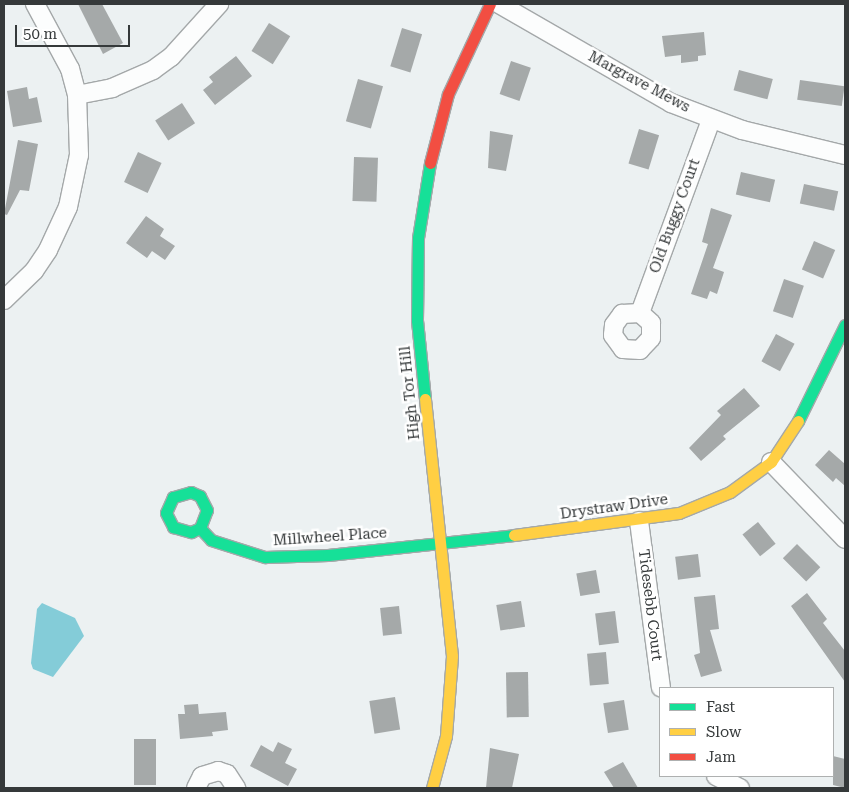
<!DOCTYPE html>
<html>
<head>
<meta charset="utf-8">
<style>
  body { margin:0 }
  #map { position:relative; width:849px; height:792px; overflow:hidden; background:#ecf1f2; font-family:"Roboto Serif",serif }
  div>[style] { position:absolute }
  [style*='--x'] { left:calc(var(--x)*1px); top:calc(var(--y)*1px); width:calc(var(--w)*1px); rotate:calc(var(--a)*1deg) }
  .water>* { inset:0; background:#84ccd8 }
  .building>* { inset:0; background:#a5a9a9; transform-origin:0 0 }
  .roads { filter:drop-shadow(1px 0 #a4a8a9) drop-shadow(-1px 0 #a4a8a9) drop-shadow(0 1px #a4a8a9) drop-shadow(0 -1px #a4a8a9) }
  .street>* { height:18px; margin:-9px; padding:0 9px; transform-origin:9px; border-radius:9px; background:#fcfdfd }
  .fast>* { height:11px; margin:-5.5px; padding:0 5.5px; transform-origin:5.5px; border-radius:5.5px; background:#16e098 }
  .slow>* { height:11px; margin:-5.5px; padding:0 5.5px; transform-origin:5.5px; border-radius:5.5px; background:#ffcf43 }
  .jam>* { height:11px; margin:-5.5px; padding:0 5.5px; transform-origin:5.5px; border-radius:5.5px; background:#f24e42 }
  span { translate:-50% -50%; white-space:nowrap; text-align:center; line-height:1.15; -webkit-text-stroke:5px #fff; paint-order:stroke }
  .street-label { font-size:15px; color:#35393a }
  .frame { position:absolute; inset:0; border:5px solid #35393a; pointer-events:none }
  .legend { position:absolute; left:659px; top:687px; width:175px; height:90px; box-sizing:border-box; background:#fff; border:1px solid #aeb0b0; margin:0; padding:6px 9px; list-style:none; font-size:15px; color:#35393a }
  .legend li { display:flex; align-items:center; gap:10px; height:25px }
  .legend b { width:25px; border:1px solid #aeb0b0 }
  .scale { position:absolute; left:15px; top:25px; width:115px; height:22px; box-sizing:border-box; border:2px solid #35393a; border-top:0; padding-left:6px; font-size:15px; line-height:18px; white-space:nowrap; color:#35393a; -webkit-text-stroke:4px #fff; paint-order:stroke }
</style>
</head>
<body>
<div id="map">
  <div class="water">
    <i style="clip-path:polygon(42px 603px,75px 618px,84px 636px,53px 677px,33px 669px,31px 663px,37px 609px)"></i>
  </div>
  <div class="building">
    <i style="clip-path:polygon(78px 4px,102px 4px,123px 43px,103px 54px)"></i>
    <i style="left:269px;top:23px;width:25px;height:33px;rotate:32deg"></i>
    <i style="left:402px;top:28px;width:21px;height:40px;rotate:17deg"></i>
    <i style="clip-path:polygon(704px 32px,706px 55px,698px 56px,698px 61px,681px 63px,681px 55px,665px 57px,662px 36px)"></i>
    <i style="clip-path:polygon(236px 56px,252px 76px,215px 105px,203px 90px,213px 82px,209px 77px)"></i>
    <i style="left:511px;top:61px;width:21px;height:35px;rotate:19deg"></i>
    <i style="left:739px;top:70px;width:35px;height:21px;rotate:15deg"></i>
    <i style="left:358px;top:79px;width:26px;height:44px;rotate:16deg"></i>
    <i style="left:800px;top:80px;width:45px;height:20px;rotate:8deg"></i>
    <i style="clip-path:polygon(27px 87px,29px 99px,37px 97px,42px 122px,13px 127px,7px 91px)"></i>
    <i style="left:182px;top:103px;width:24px;height:32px;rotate:57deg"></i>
    <i style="left:639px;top:129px;width:21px;height:36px;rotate:17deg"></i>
    <i style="clip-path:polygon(490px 131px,513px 135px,506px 171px,488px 168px)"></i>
    <i style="clip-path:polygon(18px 140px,38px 144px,29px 191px,20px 190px,7px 215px,4px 214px)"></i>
    <i style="left:138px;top:152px;width:26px;height:33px;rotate:25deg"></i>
    <i style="left:354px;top:157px;width:24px;height:44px;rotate:2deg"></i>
    <i style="left:741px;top:172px;width:35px;height:23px;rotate:13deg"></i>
    <i style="left:804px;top:184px;width:35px;height:20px;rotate:12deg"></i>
    <i style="clip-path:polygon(711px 208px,732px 215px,713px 268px,724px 272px,717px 294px,710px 291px,707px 299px,691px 294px,708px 244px,702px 242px)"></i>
    <i style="clip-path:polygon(146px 216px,164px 229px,160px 236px,175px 246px,165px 260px,152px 251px,147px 258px,126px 243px)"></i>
    <i style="left:814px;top:241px;width:23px;height:31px;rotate:23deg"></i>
    <i style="left:784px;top:279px;width:21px;height:34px;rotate:19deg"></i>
    <i style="left:776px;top:334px;width:21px;height:31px;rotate:28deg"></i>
    <i style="clip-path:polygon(744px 388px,760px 406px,723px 436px,726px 439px,701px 461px,689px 448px,721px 415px,717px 411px)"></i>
    <i style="clip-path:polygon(829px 450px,845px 464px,845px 486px,836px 478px,833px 482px,815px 465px)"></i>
    <i style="left:758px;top:522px;width:28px;height:20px;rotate:51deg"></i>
    <i style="left:797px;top:544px;width:33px;height:20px;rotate:45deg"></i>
    <i style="left:698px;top:554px;width:23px;height:23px;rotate:83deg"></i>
    <i style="left:596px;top:570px;width:23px;height:20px;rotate:80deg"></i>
    <i style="clip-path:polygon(807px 593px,827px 619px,823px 623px,845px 651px,845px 682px,791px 606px)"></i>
    <i style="clip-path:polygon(715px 595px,719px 629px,710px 630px,722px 671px,701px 677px,694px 655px,700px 653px,694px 597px)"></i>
    <i style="left:521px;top:601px;width:26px;height:25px;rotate:81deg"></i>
    <i style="left:399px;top:606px;width:28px;height:19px;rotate:84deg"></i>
    <i style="left:615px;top:611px;width:32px;height:20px;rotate:83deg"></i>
    <i style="left:606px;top:652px;width:32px;height:19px;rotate:85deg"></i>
    <i style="left:528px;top:672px;width:45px;height:22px;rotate:89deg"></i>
    <i style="left:395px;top:697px;width:33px;height:26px;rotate:81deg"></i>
    <i style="left:624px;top:700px;width:30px;height:21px;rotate:81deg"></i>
    <i style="clip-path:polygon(198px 704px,199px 714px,226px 712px,228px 730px,212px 732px,213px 736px,180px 739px,178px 714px,185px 714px,184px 705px)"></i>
    <i style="left:134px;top:739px;width:22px;height:46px"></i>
    <i style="clip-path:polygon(278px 742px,292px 749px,285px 763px,297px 769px,288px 786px,250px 766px,261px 745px,273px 752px)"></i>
    <i style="clip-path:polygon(490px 748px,519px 754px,512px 788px,486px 788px)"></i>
    <i style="clip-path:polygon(833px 756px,845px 759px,845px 788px,833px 785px)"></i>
    <i style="clip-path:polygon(623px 762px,638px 788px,614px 788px,604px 772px)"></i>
  </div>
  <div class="roads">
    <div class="street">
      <i style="--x:499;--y:4;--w:198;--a:29.9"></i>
      <i style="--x:671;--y:103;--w:76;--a:20.8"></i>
      <i style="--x:742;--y:130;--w:106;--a:13.6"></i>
      <i style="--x:77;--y:95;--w:36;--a:-11"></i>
      <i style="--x:112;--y:88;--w:45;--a:-23.7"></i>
      <i style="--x:153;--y:70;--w:22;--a:-36"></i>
      <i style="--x:171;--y:57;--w:72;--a:-47.8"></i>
      <i style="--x:4;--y:300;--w:42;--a:-44"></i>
      <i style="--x:34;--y:271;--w:25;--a:-56"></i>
      <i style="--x:48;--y:250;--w:47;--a:-65.1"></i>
      <i style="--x:68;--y:207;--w:53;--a:-78.1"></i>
      <i style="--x:79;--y:155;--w:60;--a:-91.9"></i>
      <i style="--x:77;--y:95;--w:27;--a:-105"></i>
      <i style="--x:70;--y:69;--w:74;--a:-118.3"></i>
      <i style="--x:640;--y:313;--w:15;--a:42"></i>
      <i style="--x:651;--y:323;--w:15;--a:90"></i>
      <i style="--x:651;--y:338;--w:16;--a:133"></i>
      <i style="--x:640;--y:350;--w:17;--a:-177"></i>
      <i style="--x:623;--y:349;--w:17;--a:-126"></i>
      <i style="--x:613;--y:335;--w:10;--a:-84"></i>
      <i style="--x:614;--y:325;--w:14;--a:-54"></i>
      <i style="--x:622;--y:314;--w:18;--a:-3"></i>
      <i style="--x:640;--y:313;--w:206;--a:-69.8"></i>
      <i style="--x:771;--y:462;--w:107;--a:46.1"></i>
      <i style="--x:639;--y:521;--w:168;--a:82.5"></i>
      <i style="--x:716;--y:776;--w:27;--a:27"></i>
      <i style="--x:196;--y:788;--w:13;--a:-63"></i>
      <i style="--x:202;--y:776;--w:17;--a:-17"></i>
      <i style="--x:218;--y:771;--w:9;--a:18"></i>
      <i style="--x:227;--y:774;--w:17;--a:57"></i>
    </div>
    <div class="fast">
      <i style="--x:425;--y:399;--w:79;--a:-95.8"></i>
      <i style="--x:417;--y:320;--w:82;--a:-89.3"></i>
      <i style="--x:418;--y:238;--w:76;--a:-80.9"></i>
      <i style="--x:798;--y:421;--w:107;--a:-63.9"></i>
      <i style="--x:200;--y:528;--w:19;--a:-69"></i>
      <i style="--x:207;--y:510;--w:16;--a:-117"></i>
      <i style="--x:200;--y:496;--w:10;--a:-156"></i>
      <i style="--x:191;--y:492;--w:19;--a:164"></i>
      <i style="--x:173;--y:497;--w:17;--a:114"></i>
      <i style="--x:166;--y:513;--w:16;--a:63"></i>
      <i style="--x:173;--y:527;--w:19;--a:16"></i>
      <i style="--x:191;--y:532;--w:10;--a:-24"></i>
      <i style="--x:200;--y:528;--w:16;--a:47"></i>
      <i style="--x:211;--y:540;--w:57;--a:17.5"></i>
      <i style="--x:265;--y:557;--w:63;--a:-1.8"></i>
      <i style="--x:328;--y:555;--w:187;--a:-6.1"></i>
    </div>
    <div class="slow">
      <i style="--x:425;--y:399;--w:258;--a:84"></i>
      <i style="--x:452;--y:656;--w:80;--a:94.3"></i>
      <i style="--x:446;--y:736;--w:54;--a:105.1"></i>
      <i style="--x:514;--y:535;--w:166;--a:-7.6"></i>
      <i style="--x:679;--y:513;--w:55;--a:-22.4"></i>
      <i style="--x:730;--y:492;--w:51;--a:-36.2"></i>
      <i style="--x:771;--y:462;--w:49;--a:-56.6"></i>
    </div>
    <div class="jam">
      <i style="--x:430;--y:163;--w:71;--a:-75.4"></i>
      <i style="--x:448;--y:94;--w:99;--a:-65"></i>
    </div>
  </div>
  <div class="street-label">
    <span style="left:639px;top:82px;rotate:28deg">Margrave Mews</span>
    <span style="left:675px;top:216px;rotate:-70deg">Old Buggy Court</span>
    <span style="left:410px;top:393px;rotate:-96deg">High Tor Hill</span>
    <span style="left:614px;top:507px;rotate:-8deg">Drystraw Drive</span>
    <span style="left:330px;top:537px;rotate:-4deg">Millwheel Place</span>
    <span style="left:650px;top:605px;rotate:83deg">Tidesebb Court</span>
  </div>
  <div class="frame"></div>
  <ul class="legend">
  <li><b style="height:6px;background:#16e098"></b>Fast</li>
  <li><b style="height:6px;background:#ffcf43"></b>Slow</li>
  <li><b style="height:6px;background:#f24e42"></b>Jam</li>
  </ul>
  <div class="scale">50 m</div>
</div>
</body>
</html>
